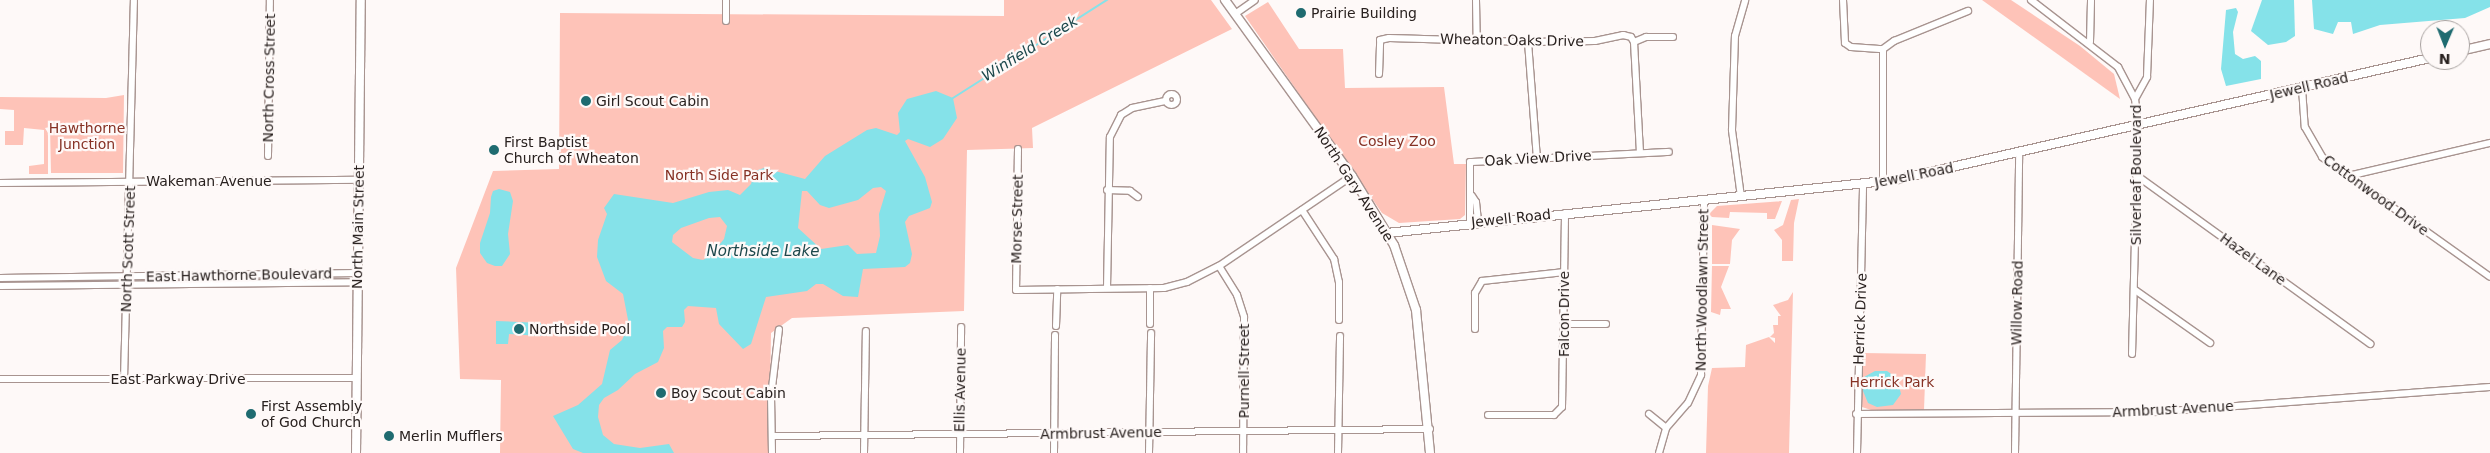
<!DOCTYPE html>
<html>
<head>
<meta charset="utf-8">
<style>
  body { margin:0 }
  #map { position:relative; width:2490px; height:453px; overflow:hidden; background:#fef9f8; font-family:"DejaVu Sans",sans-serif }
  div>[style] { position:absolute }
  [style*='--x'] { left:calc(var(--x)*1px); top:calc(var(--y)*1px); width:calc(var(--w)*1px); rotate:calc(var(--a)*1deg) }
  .green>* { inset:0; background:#fec3b8 }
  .water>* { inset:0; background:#85e2e9 }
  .stream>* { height:2px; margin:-1px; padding:0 1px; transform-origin:1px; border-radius:1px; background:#85e2e9 }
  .roads { filter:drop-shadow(1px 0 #a89490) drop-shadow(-1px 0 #a89490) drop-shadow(0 1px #a89490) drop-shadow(0 -1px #a89490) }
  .minor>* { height:6px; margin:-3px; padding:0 3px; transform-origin:3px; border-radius:3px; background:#fff }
  .minor>.ring { margin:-3px; padding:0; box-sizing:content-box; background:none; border:6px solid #fff; border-radius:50% }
  .tertiary>* { height:8px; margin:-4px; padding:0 4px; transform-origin:4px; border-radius:4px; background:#fff }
  .dots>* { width:14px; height:14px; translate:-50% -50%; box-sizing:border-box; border:2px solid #fef9f8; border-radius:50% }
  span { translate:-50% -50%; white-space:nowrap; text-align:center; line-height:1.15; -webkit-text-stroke:4.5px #fef9f8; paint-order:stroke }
  .poi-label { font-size:14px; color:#29211f }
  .left { translate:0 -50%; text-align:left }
  .street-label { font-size:14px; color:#29211f }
  .park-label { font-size:14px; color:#863124 }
  .water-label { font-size:15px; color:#1d484c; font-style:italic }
  .north { position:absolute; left:2420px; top:20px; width:50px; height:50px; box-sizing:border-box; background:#fef9f8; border:1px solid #a9a3a1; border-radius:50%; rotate:181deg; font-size:14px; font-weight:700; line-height:20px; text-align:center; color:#29211f }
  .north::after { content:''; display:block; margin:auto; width:18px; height:22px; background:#1f6b70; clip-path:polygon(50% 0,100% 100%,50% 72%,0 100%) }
</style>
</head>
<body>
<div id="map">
  <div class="green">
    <i style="clip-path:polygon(1004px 0,1211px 0,1232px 29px,1032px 128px,1033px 148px,967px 150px,964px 311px,792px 318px,771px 333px,769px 453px,500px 453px,501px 380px,460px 379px,456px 268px,493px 171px,559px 169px,560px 13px,1004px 16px)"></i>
    <i style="clip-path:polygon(1982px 0,2011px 0,2080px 46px,2114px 74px,2120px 99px)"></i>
    <i style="clip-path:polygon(1268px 2px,1299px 49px,1343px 49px,1345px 88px,1444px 87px,1454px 164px,1466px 164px,1465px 215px,1460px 219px,1399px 223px,1382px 213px,1245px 16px)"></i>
    <i style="clip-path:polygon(124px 95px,123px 173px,51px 173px,50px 127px,45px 128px,48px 133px,48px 174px,29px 174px,29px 166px,44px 164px,44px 130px,24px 128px,23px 145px,5px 145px,5px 131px,14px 131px,14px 110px,0 109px,0 97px,106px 98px)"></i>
    <i style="clip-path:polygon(1799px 199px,1794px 223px,1793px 261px,1782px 261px,1782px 240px,1774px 230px,1783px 225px,1791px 200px)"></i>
    <i style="clip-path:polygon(1782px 201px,1775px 219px,1767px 219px,1767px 213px,1730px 212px,1729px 218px,1712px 217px,1709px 214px,1717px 206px)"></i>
    <i style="clip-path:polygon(1712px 225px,1740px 229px,1732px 240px,1730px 264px,1712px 264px)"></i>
    <i style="clip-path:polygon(1712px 266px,1729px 266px,1721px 287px,1731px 309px,1721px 309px,1720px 315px,1711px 312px)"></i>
    <i style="clip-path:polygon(1793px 292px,1789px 453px,1706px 453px,1708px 386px,1712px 368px,1745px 367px,1746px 345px,1769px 337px,1775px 343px,1775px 338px,1770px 337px,1774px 333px,1773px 325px,1778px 325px,1778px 316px,1781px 316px,1773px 305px,1788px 300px)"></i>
    <i style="clip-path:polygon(1863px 353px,1926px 354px,1924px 410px,1871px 410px,1862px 407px,1859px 393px)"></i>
  </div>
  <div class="water">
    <i style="clip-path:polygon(2262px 0,2294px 0,2295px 36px,2286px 42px,2268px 45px,2251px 31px)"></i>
    <i style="clip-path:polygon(2312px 0,2490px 0,2490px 7px,2465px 18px,2380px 25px,2353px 34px,2351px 22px,2338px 22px,2333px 34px,2314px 29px)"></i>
    <i style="clip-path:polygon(2236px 8px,2238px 12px,2233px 32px,2235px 54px,2243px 59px,2255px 56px,2261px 61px,2261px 79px,2226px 86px,2221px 69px,2226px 10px)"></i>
    <i style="clip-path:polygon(evenodd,936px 91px,953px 98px,957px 118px,943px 139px,930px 147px,908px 139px,905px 141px,925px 177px,932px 202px,930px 208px,909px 216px,905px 222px,912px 254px,910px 263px,905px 267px,863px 269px,858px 297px,843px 296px,823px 284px,816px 284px,807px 291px,766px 297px,751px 344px,743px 349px,719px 324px,716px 308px,688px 306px,684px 310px,685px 322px,682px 327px,667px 327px,663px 331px,664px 348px,658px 362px,635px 374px,618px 390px,604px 398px,599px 405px,598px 417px,603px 435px,614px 444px,640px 448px,669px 444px,674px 453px,583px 453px,573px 449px,553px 416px,578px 405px,602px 384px,610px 350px,622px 340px,629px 325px,623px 294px,606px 281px,597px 257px,598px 240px,607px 214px,604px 208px,614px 194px,673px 203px,709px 192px,728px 190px,740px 195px,751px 184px,755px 171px,764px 168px,805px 179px,825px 156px,867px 130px,876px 128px,897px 135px,900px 132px,898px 113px,907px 99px,936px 91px,881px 187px,886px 191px,879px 214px,880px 236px,876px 253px,857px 254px,848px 245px,821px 249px,798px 228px,802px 191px,807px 191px,820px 205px,829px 208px,858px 200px,873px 188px,881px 187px,936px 91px,709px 218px,720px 217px,727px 226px,724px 239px,711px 255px,703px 260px,693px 258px,672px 242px,673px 235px,681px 228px,709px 218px)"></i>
    <i style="clip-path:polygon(499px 189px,510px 192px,513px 201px,508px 234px,510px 254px,502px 266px,495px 266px,487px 263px,480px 253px,480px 243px,490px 213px,491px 197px,493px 191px)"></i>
    <i style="clip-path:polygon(496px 321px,541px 323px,541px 336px,509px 334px,508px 344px,496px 344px)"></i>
    <i style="clip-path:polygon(1875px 371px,1887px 371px,1897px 378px,1901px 394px,1893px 405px,1877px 407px,1868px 403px,1863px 391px,1864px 377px)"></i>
  </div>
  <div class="stream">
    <i style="--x:953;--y:98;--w:183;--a:-32.5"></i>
  </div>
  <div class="roads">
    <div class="minor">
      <i style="--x:726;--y:0;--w:21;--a:90"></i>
      <i style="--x:1476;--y:0;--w:39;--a:89"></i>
      <i style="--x:1843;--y:0;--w:43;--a:87.3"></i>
      <i style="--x:1845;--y:43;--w:7;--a:34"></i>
      <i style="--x:1851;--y:47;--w:32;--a:4"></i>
      <i style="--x:2031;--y:0;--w:110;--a:37.6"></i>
      <i style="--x:2118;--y:67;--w:36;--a:62"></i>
      <i style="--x:2135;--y:99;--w:26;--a:83"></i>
      <i style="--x:2138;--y:125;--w:229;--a:91.5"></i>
      <i style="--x:1235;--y:14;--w:24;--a:-35"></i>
      <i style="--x:1528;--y:42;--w:116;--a:85.6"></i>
      <i style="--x:1634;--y:42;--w:110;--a:86.9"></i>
      <i style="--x:2090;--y:42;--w:42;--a:-88.6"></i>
      <i style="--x:1883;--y:49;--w:14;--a:-36"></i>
      <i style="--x:1894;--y:41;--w:80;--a:-22.1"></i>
      <i style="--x:1379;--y:74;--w:34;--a:-88"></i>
      <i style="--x:1380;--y:40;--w:9;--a:-13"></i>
      <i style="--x:1389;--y:38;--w:139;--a:1.6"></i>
      <i style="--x:1528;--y:42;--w:67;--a:-0.9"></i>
      <i style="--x:1595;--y:41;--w:29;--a:-12"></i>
      <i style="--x:1623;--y:35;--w:8;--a:14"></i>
      <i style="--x:1631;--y:37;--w:6;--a:59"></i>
      <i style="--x:1634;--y:42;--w:13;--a:-23"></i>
      <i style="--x:1646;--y:37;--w:27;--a:0"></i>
      <i style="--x:2302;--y:88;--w:39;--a:86"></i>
      <i style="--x:2305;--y:127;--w:34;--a:60"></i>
      <i style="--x:2322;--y:157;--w:206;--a:35.5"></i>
      <i class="ring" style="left:1165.5px;top:93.5px;width:5px;height:5px"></i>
      <i style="--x:2135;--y:99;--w:25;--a:-61"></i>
      <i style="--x:2147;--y:77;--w:77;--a:-87.8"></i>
      <i style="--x:1018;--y:149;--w:141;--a:90.8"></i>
      <i style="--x:1016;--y:290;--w:148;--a:-0.8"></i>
      <i style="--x:1164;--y:288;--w:24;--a:-15"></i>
      <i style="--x:1187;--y:282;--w:36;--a:-27"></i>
      <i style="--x:1219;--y:266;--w:161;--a:-34.1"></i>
      <i style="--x:268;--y:156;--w:156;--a:-89.3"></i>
      <i style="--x:2136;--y:175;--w:289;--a:35.8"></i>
      <i style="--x:2348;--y:176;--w:146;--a:-13.1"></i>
      <i style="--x:1883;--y:182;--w:133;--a:-90"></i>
      <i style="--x:0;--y:183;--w:359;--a:-0.5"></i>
      <i style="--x:1107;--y:190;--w:23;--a:2"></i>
      <i style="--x:1130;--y:191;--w:10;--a:37"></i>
      <i style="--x:1472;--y:196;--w:7;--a:56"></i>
      <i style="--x:1476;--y:202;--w:20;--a:84"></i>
      <i style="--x:1741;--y:197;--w:68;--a:-97.7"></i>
      <i style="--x:1732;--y:130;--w:94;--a:-88.2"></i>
      <i style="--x:1735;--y:36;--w:37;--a:-74"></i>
      <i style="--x:1302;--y:210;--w:59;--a:56.9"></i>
      <i style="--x:1334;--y:259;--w:24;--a:78"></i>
      <i style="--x:1339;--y:282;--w:38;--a:90"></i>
      <i style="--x:1470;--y:222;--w:60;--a:-90"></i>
      <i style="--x:1470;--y:162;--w:199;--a:-2.9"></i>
      <i style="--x:1219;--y:266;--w:34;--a:58"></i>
      <i style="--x:1237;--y:295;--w:23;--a:72"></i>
      <i style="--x:1244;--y:317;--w:136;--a:90.4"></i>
      <i style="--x:0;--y:278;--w:358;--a:-0.8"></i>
      <i style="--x:0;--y:286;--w:358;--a:-0.6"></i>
      <i style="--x:1107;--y:288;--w:151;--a:-88.9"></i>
      <i style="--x:1110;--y:137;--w:25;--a:-63"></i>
      <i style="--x:1121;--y:115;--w:13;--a:-32"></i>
      <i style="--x:1132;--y:108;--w:35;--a:-12"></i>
      <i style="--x:1150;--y:288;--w:36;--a:90"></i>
      <i style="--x:2135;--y:290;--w:92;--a:35.2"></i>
      <i style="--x:1565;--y:324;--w:41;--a:0"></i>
      <i style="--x:1056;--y:326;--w:37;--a:-88"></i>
      <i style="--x:1475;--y:329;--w:36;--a:-90"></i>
      <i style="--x:1475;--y:293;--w:14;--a:-60"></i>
      <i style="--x:1482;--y:281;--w:83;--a:-6.2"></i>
      <i style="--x:0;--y:379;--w:357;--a:-0.2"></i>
      <i style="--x:124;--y:379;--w:379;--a:-88.5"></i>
      <i style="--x:1649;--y:414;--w:22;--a:39"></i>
      <i style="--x:1856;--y:414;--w:300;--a:-0.4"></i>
      <i style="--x:2156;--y:412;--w:335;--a:-4.3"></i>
      <i style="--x:1488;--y:415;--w:66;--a:0"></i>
      <i style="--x:1554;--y:415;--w:11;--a:-45"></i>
      <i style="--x:1562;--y:407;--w:194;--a:-89.1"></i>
      <i style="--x:773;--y:436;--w:657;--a:-0.61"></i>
      <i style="--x:772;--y:453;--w:57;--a:-91"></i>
      <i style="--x:771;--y:396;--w:67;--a:-83.2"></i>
      <i style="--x:864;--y:453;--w:122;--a:-89.1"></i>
      <i style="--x:960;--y:453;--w:126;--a:-89.5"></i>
      <i style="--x:1054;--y:453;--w:118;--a:-89.5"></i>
      <i style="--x:1149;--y:453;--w:120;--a:-89"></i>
      <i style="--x:1338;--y:453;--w:117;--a:-89"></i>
      <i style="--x:1659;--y:453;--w:26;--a:-74"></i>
      <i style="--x:1666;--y:428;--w:33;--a:-49"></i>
      <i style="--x:1688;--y:403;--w:31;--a:-65"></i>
      <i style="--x:1701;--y:375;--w:174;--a:-89"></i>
      <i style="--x:1857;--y:453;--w:268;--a:-88.7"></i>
      <i style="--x:2015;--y:453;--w:300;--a:-89.2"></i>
    </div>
    <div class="tertiary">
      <i style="--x:1225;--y:0;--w:217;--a:54.2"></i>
      <i style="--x:1352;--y:176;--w:81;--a:58.7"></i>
      <i style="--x:1394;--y:245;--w:69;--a:71.3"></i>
      <i style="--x:1416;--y:310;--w:144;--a:84.4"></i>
      <i style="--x:2460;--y:51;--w:31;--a:-13"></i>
      <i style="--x:1387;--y:233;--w:511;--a:-5.96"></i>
      <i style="--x:1895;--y:180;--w:549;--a:-12.85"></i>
      <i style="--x:356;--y:453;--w:453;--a:-89.4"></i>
    </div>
  </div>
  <div class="dots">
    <i style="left:1301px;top:13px;background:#1f6b70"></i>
    <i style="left:586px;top:101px;background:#1f6b70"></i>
    <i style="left:494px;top:150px;background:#1f6b70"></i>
    <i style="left:519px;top:329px;background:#1f6b70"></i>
    <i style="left:661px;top:393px;background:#1f6b70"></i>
    <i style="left:251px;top:414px;background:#1f6b70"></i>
    <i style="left:389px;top:436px;background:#1f6b70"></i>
  </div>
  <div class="poi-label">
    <span class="left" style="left:1311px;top:13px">Prairie Building</span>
    <span class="left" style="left:596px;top:101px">Girl Scout Cabin</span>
    <span class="left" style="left:504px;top:150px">First Baptist<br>Church of Wheaton</span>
    <span class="left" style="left:529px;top:329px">Northside Pool</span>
    <span class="left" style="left:671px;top:393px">Boy Scout Cabin</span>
    <span class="left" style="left:261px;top:414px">First Assembly<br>of God Church</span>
    <span class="left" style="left:399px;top:436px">Merlin Mufflers</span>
  </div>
  <div class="street-label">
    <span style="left:1512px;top:40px;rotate:1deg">Wheaton Oaks Drive</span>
    <span style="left:269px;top:78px;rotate:-89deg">North Cross Street</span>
    <span style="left:2309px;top:86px;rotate:-13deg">Jewell Road</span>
    <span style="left:1538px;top:158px;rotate:-3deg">Oak View Drive</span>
    <span style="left:1914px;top:175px;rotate:-11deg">Jewell Road</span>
    <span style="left:2136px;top:175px;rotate:-90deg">Silverleaf Boulevard</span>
    <span style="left:209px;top:181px">Wakeman Avenue</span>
    <span style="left:1354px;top:184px;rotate:57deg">North Gary Avenue</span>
    <span style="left:2376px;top:195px;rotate:36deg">Cottonwood Drive</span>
    <span style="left:1511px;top:218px;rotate:-6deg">Jewell Road</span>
    <span style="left:1017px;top:219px;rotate:-89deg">Morse Street</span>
    <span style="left:358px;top:227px;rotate:-89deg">North Main Street</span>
    <span style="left:128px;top:249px;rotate:-88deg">North Scott Street</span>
    <span style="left:2253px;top:259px;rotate:36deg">Hazel Lane</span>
    <span style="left:239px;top:275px;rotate:-1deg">East Hawthorne Boulevard</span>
    <span style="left:1702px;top:290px;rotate:-89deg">North Woodlawn Street</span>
    <span style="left:2017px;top:303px;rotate:-89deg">Willow Road</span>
    <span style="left:1564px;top:314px;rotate:-90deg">Falcon Drive</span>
    <span style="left:1860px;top:319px;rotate:-88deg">Herrick Drive</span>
    <span style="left:1244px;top:371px;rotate:-90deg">Purnell Street</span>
    <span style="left:178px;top:379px">East Parkway Drive</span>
    <span style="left:960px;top:390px;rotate:-89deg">Ellis Avenue</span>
    <span style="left:2173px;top:409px;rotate:-3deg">Armbrust Avenue</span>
    <span style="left:1101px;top:433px;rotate:-1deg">Armbrust Avenue</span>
  </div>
  <div class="park-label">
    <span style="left:87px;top:136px">Hawthorne<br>Junction</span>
    <span style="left:1397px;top:141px">Cosley Zoo</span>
    <span style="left:719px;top:175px">North Side Park</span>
    <span style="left:1892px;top:382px">Herrick Park</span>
  </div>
  <div class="water-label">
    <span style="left:1030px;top:49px;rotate:-32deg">Winfield Creek</span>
    <span style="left:763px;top:252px">Northside Lake</span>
  </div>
  <div class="north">N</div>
</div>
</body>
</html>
